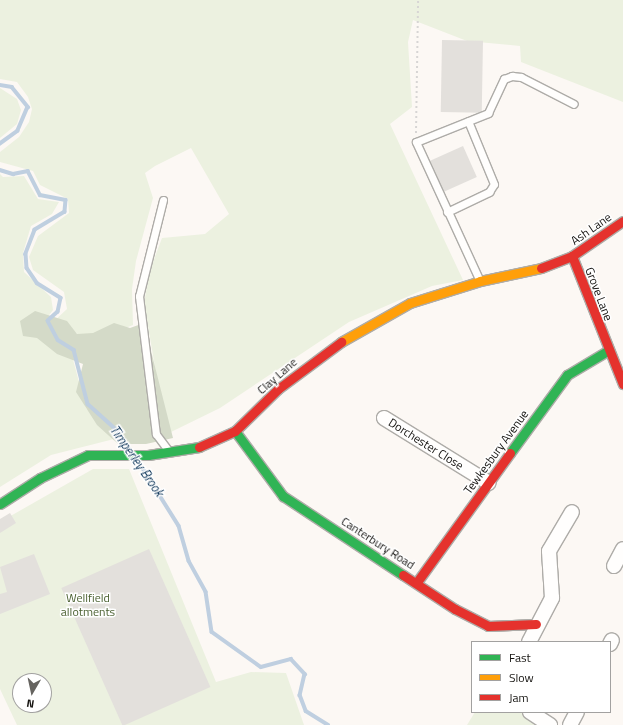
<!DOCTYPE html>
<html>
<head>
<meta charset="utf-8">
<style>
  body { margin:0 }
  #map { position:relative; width:623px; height:725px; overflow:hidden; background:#fcf8f4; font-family:"Titillium Web",sans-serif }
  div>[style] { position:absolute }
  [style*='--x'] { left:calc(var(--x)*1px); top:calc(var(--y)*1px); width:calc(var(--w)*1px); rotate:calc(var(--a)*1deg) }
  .green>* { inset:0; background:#ecf1e0 }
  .forest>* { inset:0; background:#d4dac8 }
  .stream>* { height:3.5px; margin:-1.75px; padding:0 1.75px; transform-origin:1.75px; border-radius:1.75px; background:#bfcfe0 }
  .building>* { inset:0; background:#e3e0dc; transform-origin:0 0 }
  .path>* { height:2px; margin-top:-1px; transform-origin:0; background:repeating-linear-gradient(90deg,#d7d5d4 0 2px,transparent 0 5px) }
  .roads { filter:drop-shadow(1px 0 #aeaca8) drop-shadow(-1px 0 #aeaca8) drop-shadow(0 1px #aeaca8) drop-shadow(0 -1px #aeaca8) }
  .lane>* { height:7px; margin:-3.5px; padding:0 3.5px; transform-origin:3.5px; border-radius:3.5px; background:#fffefd }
  .street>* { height:14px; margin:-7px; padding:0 7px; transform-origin:7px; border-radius:7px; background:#fffefd }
  .fast>* { height:9px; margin:-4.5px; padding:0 4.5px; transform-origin:4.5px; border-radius:4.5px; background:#30b455 }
  .slow>* { height:9px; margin:-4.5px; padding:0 4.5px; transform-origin:4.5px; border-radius:4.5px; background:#ff9f0a }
  .jam>* { height:9px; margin:-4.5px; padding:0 4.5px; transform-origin:4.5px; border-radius:4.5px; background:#e5322d }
  span { translate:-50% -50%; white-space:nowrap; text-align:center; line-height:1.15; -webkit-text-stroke:3px #fff; paint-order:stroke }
  .street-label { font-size:12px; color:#161411 }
  .park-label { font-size:12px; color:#4a6030 }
  .water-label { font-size:13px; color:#133a5d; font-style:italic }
  .legend { position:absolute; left:471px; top:641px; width:140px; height:72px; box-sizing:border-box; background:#fff; border:1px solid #a2a1a0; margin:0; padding:5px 7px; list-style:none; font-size:12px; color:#161411 }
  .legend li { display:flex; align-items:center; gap:8px; height:20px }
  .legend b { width:20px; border:1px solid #a2a1a0 }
  .north { position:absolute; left:12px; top:673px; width:40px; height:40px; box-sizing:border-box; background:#fff; border:1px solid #a2a1a0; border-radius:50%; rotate:189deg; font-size:11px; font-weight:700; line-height:16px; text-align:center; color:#161411 }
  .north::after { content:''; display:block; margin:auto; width:14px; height:18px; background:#666460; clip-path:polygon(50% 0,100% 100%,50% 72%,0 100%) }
</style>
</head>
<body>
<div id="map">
  <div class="green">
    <i style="clip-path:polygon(0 0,623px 0,623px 102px,521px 62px,520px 46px,467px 41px,413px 20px,408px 42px,412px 107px,390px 124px,463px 280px,432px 286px,349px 322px,220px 408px,171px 432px,165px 425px,144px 303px,150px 270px,162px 238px,205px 234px,229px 214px,191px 148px,155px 166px,145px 173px,153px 198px,136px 261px,132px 289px,133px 325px,94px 341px,52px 323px,67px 309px,64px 292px,33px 270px,29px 257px,38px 236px,69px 213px,68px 199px,40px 185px,33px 171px,0 162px,0 152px,19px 137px,29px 122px,32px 109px,28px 97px,17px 82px,0 79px)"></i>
    <i style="clip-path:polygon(0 88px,17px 99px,21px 110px,17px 124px,0 138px)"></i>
    <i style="clip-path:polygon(0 174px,3px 177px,24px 176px,38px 199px,59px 202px,52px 214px,31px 226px,23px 253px,24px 272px,51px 297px,53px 310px,43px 323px,71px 352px,86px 408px,118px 438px,51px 455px,0 487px)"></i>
    <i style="clip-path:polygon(evenodd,93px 469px,129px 469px,216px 682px,251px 672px,286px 673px,304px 725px,17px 725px,0 689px,0 522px,93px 469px,20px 681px,44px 681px,44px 705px,20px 705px,20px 681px)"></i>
    <i style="clip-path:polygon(475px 712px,530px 712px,550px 725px,467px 725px)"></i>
  </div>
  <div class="forest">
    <i style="clip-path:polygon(35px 311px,67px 321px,77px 334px,93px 333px,114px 323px,130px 328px,144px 323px,173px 438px,146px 444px,118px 444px,97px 425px,76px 392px,83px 364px,57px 354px,37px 338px,23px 336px,20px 321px)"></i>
  </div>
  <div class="stream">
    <i style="--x:0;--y:85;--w:12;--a:9"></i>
    <i style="--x:12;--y:87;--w:26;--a:51"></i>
    <i style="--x:28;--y:107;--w:26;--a:113"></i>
    <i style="--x:18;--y:131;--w:22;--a:144"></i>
    <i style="--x:0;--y:170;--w:14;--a:17"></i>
    <i style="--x:13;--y:174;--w:15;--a:-11"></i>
    <i style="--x:28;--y:171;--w:27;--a:63"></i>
    <i style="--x:40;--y:195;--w:26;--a:11"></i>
    <i style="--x:66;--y:200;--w:12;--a:95"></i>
    <i style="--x:65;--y:212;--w:35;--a:149"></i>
    <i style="--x:35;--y:230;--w:26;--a:111"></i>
    <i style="--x:26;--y:254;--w:14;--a:86"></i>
    <i style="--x:27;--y:268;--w:18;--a:56"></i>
    <i style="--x:37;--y:283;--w:28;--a:32"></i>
    <i style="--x:61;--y:298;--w:14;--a:102"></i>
    <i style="--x:58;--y:312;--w:13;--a:138"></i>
    <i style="--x:48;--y:321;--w:21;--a:62"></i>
    <i style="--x:58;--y:340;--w:19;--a:32"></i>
    <i style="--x:74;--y:350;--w:56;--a:75.5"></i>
    <i style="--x:88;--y:404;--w:38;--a:42"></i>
    <i style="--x:116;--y:429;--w:24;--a:55"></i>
    <i style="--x:139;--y:462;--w:75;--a:58"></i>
    <i style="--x:179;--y:526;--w:36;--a:74"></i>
    <i style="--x:189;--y:561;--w:35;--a:61"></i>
    <i style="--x:206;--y:592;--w:40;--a:81.5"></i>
    <i style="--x:212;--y:632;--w:60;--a:35.5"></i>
    <i style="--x:261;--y:667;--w:31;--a:-15"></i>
    <i style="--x:291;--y:659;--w:21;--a:47"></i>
    <i style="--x:305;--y:674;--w:22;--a:103"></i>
    <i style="--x:300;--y:695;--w:17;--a:69"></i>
    <i style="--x:306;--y:711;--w:26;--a:32"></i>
  </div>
  <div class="building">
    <i style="left:442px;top:40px;width:41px;height:72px;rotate:1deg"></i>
    <i style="left:463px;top:146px;width:34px;height:36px;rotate:66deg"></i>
    <i style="clip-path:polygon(10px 513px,16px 523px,0 533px,0 519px)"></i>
    <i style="left:149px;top:549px;width:151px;height:96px;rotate:66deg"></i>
    <i style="clip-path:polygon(34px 554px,50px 594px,0 614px,0 594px,7px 592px,0 567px)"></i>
  </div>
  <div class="path">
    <i style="--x:416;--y:133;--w:133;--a:-89.1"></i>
  </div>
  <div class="roads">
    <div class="lane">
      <i style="--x:163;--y:200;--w:99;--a:104"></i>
      <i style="--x:139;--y:296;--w:139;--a:83"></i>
      <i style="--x:156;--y:434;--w:21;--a:53"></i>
      <i style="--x:447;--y:212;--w:47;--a:-25.5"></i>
      <i style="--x:489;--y:192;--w:9;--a:-58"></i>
      <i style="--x:494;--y:184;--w:68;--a:-112.4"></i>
      <i style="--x:479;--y:279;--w:151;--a:-114.7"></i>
      <i style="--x:416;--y:142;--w:78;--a:-21.9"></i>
      <i style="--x:488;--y:113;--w:38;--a:-65"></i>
      <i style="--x:504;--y:79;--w:9;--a:-21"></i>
      <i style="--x:512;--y:76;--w:9;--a:6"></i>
      <i style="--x:521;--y:77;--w:59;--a:27"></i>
    </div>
    <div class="street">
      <i style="--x:384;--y:418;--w:123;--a:31.8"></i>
      <i style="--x:614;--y:566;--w:19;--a:-62"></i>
      <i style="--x:529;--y:642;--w:50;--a:-62.4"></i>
      <i style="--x:552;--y:598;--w:47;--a:-93.7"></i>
      <i style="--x:549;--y:551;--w:45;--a:-59.5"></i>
      <i style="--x:610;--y:644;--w:4;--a:-63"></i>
      <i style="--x:530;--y:712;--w:24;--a:33"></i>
      <i style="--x:570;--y:725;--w:15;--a:-62"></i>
    </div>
    <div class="fast">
      <i style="--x:235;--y:431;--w:81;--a:53.6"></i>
      <i style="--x:283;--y:496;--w:144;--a:33.4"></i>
      <i style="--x:510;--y:453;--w:97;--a:-53.8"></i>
      <i style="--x:567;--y:375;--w:49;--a:-30.8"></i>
      <i style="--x:0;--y:504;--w:48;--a:-33"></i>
      <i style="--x:40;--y:478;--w:53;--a:-25.6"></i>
      <i style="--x:88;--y:455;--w:60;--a:0"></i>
      <i style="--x:148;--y:455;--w:52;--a:-8.9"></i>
    </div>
    <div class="slow">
      <i style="--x:341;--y:342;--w:79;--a:-29.5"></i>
      <i style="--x:410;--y:303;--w:73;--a:-17.4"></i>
      <i style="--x:480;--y:281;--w:62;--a:-12"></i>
    </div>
    <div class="jam">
      <i style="--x:572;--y:256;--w:138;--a:68.3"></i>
      <i style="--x:541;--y:268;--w:33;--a:-21"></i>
      <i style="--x:572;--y:256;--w:62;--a:-34.5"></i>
      <i style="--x:199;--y:447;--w:39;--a:-24"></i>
      <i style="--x:235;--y:431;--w:60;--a:-44.3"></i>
      <i style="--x:278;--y:389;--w:79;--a:-36.7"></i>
      <i style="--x:403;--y:575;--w:62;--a:33.2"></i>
      <i style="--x:455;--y:609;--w:37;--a:27"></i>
      <i style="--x:488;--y:626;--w:48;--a:-2.4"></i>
      <i style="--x:417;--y:582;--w:159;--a:-54.2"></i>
    </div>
  </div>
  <div class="street-label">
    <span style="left:591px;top:229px;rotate:-35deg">Ash Lane</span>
    <span style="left:599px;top:294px;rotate:69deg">Grove Lane</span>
    <span style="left:277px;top:376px;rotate:-41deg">Clay Lane</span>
    <span style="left:426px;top:444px;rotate:32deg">Dorchester Close</span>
    <span style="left:496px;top:452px;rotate:-54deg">Tewkesbury Avenue</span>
    <span style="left:378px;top:543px;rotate:33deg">Canterbury Road</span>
  </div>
  <div class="park-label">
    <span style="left:88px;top:605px">Wellfield<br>allotments</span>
  </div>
  <div class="water-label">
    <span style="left:137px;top:461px;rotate:55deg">Timperley Brook</span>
  </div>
  <ul class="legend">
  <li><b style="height:5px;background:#30b455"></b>Fast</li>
  <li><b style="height:5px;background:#ff9f0a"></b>Slow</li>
  <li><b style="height:5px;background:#e5322d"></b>Jam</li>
  </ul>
  <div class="north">N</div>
</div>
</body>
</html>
